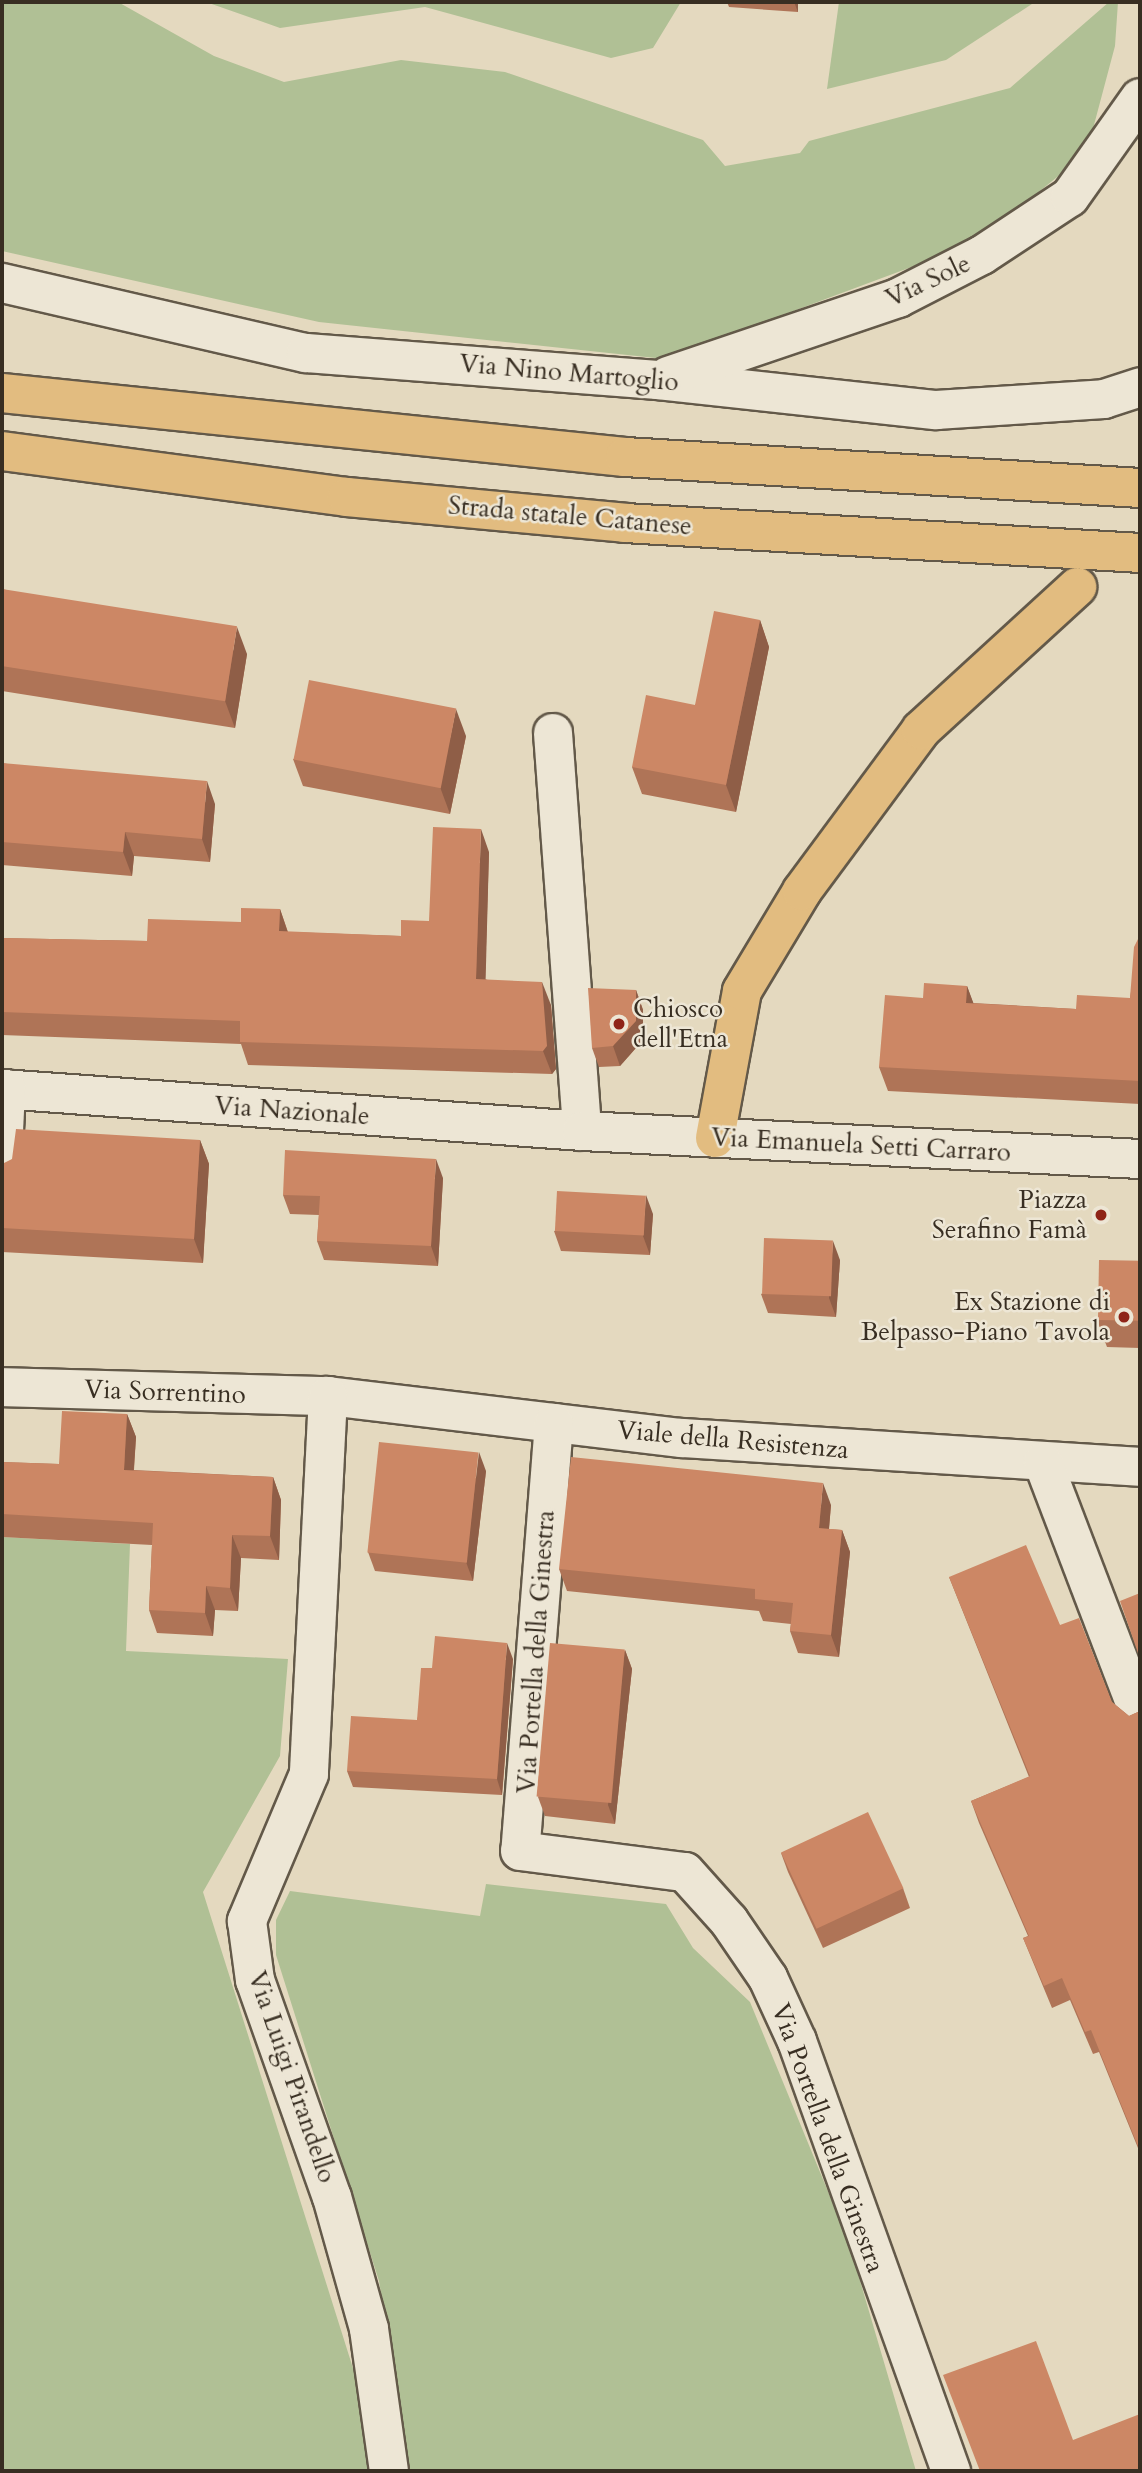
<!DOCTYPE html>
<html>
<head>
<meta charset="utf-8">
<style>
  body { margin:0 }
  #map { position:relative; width:1142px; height:2473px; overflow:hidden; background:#e4d9bf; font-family:Cardo,serif }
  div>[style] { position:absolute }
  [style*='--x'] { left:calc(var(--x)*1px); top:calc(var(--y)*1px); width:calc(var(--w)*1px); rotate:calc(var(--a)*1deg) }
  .green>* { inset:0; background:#b0c095 }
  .roads { filter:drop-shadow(2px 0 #635949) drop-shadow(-2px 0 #635949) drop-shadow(0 2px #635949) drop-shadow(0 -2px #635949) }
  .minor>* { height:38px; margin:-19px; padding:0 19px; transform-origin:19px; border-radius:19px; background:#ede6d5 }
  .major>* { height:38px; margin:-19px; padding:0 19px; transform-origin:19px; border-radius:19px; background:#e2bc80 }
  .wall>* { inset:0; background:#af7457 }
  .shaded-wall>* { inset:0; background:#8f5e47 }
  .building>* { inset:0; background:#cc8765; transform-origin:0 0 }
  .dots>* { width:19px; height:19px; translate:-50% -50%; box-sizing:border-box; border:4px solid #ede6d5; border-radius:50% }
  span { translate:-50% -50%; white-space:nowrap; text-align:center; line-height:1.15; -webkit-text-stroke:5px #ede6d5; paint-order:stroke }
  .street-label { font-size:26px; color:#382e22 }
  .poi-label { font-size:26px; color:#382e22 }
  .left { translate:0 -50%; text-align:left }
  .right { translate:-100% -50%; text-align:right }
  .frame { position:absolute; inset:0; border:4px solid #382e22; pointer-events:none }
</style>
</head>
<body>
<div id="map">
  <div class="green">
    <i style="clip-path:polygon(2px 2px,118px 2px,214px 56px,284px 82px,401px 60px,505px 72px,703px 140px,725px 166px,800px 153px,809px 141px,1010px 88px,1109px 2px,1118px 2px,1115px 46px,1090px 140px,1072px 165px,1015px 211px,949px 253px,665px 359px,319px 322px,2px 251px)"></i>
    <i style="clip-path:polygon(206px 2px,681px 2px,653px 48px,611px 58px,425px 7px,280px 28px)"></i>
    <i style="clip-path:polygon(839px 2px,1035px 2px,946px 60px,827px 89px)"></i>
    <i style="clip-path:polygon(2px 1537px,130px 1544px,126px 1651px,288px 1659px,280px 1756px,203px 1892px,357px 2381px,368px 2471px,2px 2471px)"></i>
    <i style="clip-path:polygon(486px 1884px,666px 1904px,693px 1948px,750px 2002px,848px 2240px,916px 2471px,410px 2471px,379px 2281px,276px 1955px,276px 1920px,290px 1891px,480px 1916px)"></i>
  </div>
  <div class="roads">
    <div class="minor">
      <i style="--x:2;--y:283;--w:312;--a:13"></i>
      <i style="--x:306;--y:353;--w:353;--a:4.4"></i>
      <i style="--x:658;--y:380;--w:280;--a:6.2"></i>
      <i style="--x:936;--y:410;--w:168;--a:-3.7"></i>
      <i style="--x:1104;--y:399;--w:38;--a:-18"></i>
      <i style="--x:668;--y:376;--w:243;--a:-18.7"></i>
      <i style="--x:898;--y:298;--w:94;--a:-27.1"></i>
      <i style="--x:982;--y:255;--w:105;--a:-33.4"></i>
      <i style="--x:1070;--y:197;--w:121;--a:-54.7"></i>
      <i style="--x:553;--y:733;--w:399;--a:85.8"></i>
      <i style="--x:2;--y:1089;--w:582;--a:4.14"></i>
      <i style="--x:582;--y:1131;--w:559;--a:2.87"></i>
      <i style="--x:2;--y:1172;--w:83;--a:-87.2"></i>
      <i style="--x:2;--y:1387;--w:326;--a:1.6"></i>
      <i style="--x:328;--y:1396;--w:356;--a:6.8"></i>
      <i style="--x:682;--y:1438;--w:459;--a:3.6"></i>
      <i style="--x:328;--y:1396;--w:378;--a:92.9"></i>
      <i style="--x:309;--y:1774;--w:160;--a:112.9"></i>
      <i style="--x:247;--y:1921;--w:60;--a:82.3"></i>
      <i style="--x:255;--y:1980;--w:230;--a:70.5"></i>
      <i style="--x:332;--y:2197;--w:137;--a:74.3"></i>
      <i style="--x:369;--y:2329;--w:143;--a:82"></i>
      <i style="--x:554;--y:1423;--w:429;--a:94.5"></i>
      <i style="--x:520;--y:1851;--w:166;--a:7.3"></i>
      <i style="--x:685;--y:1872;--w:66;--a:48.1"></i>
      <i style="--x:729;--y:1921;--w:69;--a:55.6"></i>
      <i style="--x:768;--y:1978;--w:69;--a:65.3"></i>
      <i style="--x:797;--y:2041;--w:457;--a:70.3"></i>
      <i style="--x:1043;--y:1462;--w:272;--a:69.1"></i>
    </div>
    <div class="major">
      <i style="--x:2;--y:393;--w:626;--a:5.87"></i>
      <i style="--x:625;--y:457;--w:516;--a:3.44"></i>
      <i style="--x:2;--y:451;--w:348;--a:7.6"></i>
      <i style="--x:347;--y:497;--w:279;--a:5.3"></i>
      <i style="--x:625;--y:523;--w:516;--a:3.33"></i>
      <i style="--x:715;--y:1138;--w:149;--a:-79.6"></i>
      <i style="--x:742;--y:991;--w:117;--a:-59"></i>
      <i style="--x:802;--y:891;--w:200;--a:-53.5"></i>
      <i style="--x:921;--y:730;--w:212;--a:-42.5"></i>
    </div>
  </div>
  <div class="wall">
    <i style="clip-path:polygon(727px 2px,798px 2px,798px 12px,729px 7px)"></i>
    <i style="clip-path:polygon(2px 589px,247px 654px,235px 728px,2px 691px)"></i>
    <i style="clip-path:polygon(760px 620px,769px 647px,736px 812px,642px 794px,632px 767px,695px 705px)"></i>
    <i style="clip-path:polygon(466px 736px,450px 814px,303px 786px,293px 759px)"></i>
    <i style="clip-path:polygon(2px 763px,215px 804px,210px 862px,134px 856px,132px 876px,2px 865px)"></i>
    <i style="clip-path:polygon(489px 852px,485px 979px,551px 1005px,556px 1069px,552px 1074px,248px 1065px,241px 1044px,2px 1035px,2px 938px,147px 941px,241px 922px,280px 909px,288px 932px,401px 936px,429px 921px)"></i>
    <i style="clip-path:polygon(1140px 935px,1140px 1104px,888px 1091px,879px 1067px,923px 998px,967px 986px,973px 1003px,1076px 1009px,1130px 998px)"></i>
    <i style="clip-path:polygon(636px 990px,643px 1010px,643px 1040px,620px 1066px,599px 1067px,592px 1048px)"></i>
    <i style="clip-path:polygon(200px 1140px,209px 1164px,203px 1263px,2px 1252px,2px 1164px)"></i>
    <i style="clip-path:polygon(443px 1178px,438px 1266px,324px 1260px,317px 1241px,319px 1215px,290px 1214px,283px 1195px)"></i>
    <i style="clip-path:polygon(653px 1214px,650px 1255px,561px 1251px,554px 1231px)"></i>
    <i style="clip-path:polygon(840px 1260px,836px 1317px,768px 1313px,761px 1294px)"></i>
    <i style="clip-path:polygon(1140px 1261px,1140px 1348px,1107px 1347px,1097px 1320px)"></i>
    <i style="clip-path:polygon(127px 1414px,136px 1437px,134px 1470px,273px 1477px,281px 1500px,279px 1560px,241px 1558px,238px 1611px,215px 1610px,213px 1636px,157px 1633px,149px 1610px,152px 1545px,2px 1537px,2px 1462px,59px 1464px)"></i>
    <i style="clip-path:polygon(486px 1471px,473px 1581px,375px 1571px,368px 1552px)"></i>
    <i style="clip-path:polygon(831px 1505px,829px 1529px,842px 1530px,850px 1552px,839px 1657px,798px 1653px,790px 1631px,791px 1624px,763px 1621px,759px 1611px,567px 1591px,559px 1569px)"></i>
    <i style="clip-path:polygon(949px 1577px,1060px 1625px,1112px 1702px,1129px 1716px,1140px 1711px,1140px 2153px,1099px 2052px,1093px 2054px,1070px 2000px,1052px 2008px,1023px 1938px,1028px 1936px,979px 1823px,971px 1801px,1029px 1777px)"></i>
    <i style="clip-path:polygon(625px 1650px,632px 1669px,615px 1824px,545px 1816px,538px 1797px)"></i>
    <i style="clip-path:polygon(513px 1659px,502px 1795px,353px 1787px,347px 1771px,417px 1720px,432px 1668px)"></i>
    <i style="clip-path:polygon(781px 1853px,903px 1888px,910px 1908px,823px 1948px,788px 1872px)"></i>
  </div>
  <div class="shaded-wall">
    <i style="clip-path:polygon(794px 2px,798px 2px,798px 12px)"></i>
    <i style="clip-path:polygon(760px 620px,769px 647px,736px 812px,726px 785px)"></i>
    <i style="clip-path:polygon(237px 627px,247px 654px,235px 728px,225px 701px)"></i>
    <i style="clip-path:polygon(456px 709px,466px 736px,450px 814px,440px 787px)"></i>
    <i style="clip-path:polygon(207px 781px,215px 804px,210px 862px,202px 839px)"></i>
    <i style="clip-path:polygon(481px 829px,489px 852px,485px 1002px,476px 979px)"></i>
    <i style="clip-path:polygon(125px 832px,134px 856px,132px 876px,123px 852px)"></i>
    <i style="clip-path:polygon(280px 909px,288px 933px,279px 931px)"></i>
    <i style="clip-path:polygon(542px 982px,551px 1005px,556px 1069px,552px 1074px,543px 1051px)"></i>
    <i style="clip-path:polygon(967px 986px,976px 1010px,966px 1003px)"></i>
    <i style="clip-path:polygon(636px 990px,643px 1010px,643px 1040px,620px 1066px,613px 1046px)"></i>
    <i style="clip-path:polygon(200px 1140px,209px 1164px,203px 1263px,194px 1239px)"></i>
    <i style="clip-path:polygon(436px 1159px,443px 1178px,438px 1266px,431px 1246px)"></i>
    <i style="clip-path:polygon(646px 1195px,653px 1214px,650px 1255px,643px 1236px)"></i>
    <i style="clip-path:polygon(833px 1241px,840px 1260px,836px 1317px,829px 1298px)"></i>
    <i style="clip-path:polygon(127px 1414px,136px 1437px,132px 1494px,124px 1470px)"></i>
    <i style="clip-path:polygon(479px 1452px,486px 1471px,473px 1581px,466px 1562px)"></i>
    <i style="clip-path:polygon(273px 1477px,281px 1500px,279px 1560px,270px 1536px)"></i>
    <i style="clip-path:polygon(823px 1483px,831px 1505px,827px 1550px,819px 1528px)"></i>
    <i style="clip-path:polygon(842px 1530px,850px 1552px,839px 1657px,831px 1635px)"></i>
    <i style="clip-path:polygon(232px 1535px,241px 1558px,238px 1611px,230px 1588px)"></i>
    <i style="clip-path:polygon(206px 1586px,215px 1610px,213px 1636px,205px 1613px)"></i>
    <i style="clip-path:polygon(507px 1643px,513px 1659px,502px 1795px,497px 1779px)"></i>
    <i style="clip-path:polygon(625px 1650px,632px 1669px,615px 1824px,608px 1805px)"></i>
  </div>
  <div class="building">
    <i style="left:2px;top:589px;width:238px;height:76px;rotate:9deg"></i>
    <i style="clip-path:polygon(714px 611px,760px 620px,726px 785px,632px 767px,646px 695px,695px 705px)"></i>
    <i style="left:309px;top:680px;width:150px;height:81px;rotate:11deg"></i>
    <i style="clip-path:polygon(2px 763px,207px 781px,202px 839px,125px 832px,123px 852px,2px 842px)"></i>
    <i style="clip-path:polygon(433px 827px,481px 829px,476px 979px,542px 982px,547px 1046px,543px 1051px,240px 1042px,240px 1021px,2px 1012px,2px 938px,147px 941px,148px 919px,241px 922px,241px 908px,280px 909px,279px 931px,401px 936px,401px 920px,429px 921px)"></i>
    <i style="clip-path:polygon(1140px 935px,1140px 1081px,879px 1067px,885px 995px,923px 998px,924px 983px,967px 986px,966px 1003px,1076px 1009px,1077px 995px,1130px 998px,1134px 947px)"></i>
    <i style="clip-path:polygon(588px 988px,636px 990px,636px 1021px,613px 1046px,592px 1048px)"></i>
    <i style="clip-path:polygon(16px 1129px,200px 1140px,194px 1239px,2px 1228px,2px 1164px,12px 1159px)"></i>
    <i style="clip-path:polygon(285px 1150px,436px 1159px,431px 1246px,317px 1241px,320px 1196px,283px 1195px)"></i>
    <i style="left:557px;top:1191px;width:89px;height:40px;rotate:3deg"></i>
    <i style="left:764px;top:1238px;width:69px;height:56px;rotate:2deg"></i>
    <i style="left:1099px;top:1260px;width:41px;height:60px;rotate:1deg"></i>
    <i style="clip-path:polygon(62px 1411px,127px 1414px,124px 1470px,273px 1477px,270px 1536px,232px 1535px,230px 1588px,206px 1586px,205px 1613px,149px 1610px,153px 1523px,2px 1514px,2px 1462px,59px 1464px)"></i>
    <i style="left:379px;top:1442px;width:100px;height:111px;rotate:6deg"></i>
    <i style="clip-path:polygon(571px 1457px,823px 1483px,819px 1528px,842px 1530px,831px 1635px,790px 1631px,793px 1603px,755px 1599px,755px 1589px,559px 1569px)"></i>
    <i style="clip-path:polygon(1026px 1545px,1060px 1625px,1079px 1618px,1112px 1702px,1129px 1716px,1140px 1711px,1140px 2151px,1091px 2030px,1085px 2032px,1062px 1978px,1044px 1986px,1023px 1938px,1029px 1936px,971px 1801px,1030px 1776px,949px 1577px)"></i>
    <i style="clip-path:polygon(1140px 1593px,1140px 1659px,1120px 1601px)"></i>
    <i style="clip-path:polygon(435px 1636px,507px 1643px,497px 1779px,347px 1771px,351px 1716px,417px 1720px,421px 1668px,432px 1668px)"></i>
    <i style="left:550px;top:1643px;width:75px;height:154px;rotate:5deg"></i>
    <i style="left:868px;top:1812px;width:84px;height:96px;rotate:65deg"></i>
    <i style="clip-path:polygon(1036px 2341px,1073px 2440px,1140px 2414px,1140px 2471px,980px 2471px,943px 2375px)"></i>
  </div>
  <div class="dots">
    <i style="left:619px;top:1024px;background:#8f2418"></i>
    <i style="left:1101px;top:1215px;background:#8f2418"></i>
    <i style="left:1124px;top:1317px;background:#8f2418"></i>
  </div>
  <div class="street-label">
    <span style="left:928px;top:281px;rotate:-25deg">Via Sole</span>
    <span style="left:569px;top:373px;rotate:5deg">Via Nino Martoglio</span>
    <span style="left:570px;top:516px;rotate:5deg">Strada statale Catanese</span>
    <span style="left:292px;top:1111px;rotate:4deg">Via Nazionale</span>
    <span style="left:861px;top:1145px;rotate:3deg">Via Emanuela Setti Carraro</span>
    <span style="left:165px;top:1392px;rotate:2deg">Via Sorrentino</span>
    <span style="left:733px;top:1440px;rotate:5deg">Viale della Resistenza</span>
    <span style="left:536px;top:1652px;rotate:-86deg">Via Portella della Ginestra</span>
    <span style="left:292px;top:2077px;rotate:71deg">Via Luigi Pirandello</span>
    <span style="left:828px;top:2138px;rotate:70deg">Via Portella della Ginestra</span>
  </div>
  <div class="poi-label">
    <span class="left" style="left:633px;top:1024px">Chiosco<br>dell'Etna</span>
    <span class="right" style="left:1087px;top:1215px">Piazza<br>Serafino Famà</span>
    <span class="right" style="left:1110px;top:1317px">Ex Stazione di<br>Belpasso-Piano Tavola</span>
  </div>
  <div class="frame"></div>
</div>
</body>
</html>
